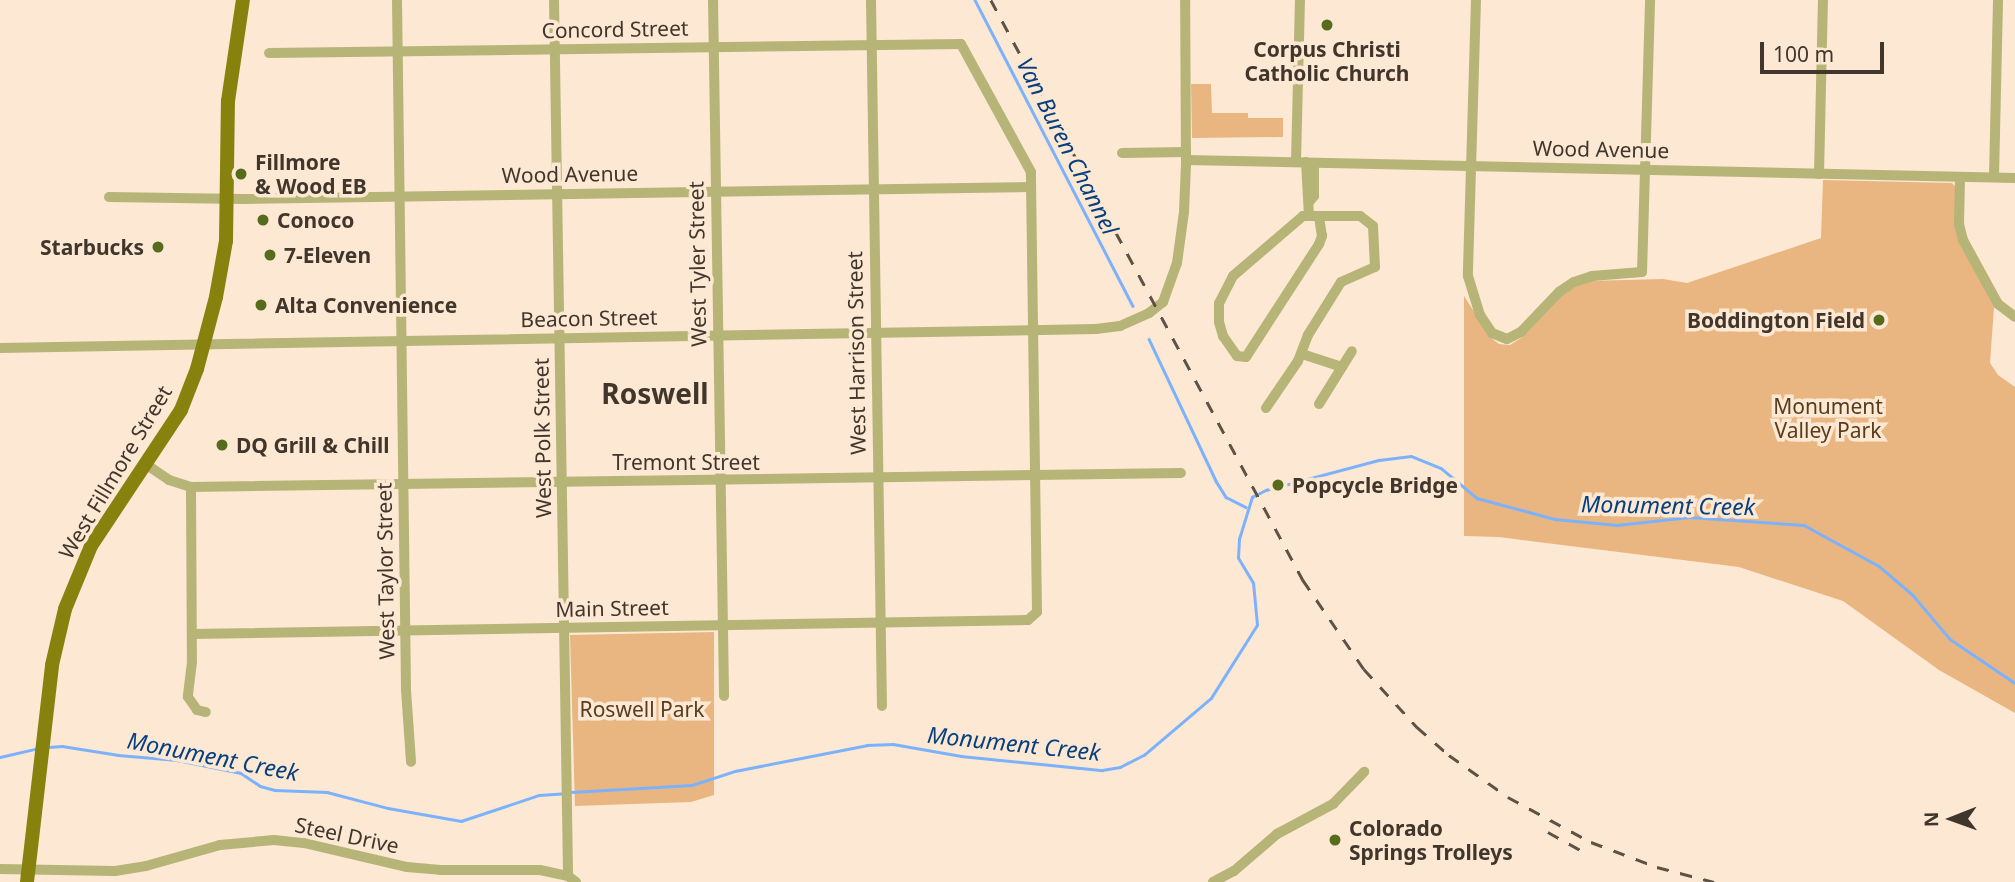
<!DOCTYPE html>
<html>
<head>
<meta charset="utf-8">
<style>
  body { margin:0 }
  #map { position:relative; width:2015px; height:882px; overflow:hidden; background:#fde8d4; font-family:"Noto Sans",sans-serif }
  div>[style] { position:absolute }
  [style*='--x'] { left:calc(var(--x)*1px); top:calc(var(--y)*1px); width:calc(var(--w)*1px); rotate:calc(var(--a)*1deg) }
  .green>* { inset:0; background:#e9b681 }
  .stream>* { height:2.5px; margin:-1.25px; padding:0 1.25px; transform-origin:1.25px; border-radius:1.25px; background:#7cb2fb }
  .minor>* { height:10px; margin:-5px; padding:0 5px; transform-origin:5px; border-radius:5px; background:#b6b477 }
  .major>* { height:14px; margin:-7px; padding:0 7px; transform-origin:7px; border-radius:7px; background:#87810e }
  .rail>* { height:2.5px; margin-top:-1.25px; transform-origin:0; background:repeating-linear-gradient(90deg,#5d5246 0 12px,transparent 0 24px) }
  .dots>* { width:19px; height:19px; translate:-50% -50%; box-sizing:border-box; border:4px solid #fde8d4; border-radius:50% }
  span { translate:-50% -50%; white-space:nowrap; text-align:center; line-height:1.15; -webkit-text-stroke:7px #fde8d4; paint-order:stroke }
  .street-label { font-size:21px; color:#40362c }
  .poi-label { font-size:21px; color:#40362c; font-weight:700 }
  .left { translate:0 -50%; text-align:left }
  .right { translate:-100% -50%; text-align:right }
  .park-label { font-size:21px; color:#593c1e }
  .water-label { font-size:23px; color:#07407f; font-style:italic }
  .district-label { font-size:28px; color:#40362c; font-weight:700 }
  .north { position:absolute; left:1917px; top:784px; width:70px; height:70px; -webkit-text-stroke:5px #fde8d4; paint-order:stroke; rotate:269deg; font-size:19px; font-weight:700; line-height:28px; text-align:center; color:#40362c }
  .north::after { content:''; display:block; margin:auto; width:24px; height:32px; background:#40362c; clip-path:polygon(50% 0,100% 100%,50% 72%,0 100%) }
  .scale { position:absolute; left:1760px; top:42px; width:124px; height:32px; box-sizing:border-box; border:4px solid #40362c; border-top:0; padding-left:9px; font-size:21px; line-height:24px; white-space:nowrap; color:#40362c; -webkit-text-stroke:5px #fde8d4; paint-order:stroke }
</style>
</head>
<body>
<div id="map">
  <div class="green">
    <i style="clip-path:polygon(1191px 84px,1211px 84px,1212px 113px,1248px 113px,1248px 118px,1283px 118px,1283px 137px,1192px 138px)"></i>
    <i style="clip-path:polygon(1823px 180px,1952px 183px,1955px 186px,1956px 233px,1994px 307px,1990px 363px,1998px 375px,2015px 387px,2015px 713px,1939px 670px,1843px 601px,1739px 567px,1499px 537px,1464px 536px,1464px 296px,1491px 338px,1499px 344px,1510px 345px,1524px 336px,1565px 292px,1587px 281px,1663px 279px,1687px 283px,1821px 238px)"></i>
    <i style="clip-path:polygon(714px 632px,714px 795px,691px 802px,575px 806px,570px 635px)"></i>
  </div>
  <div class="stream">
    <i style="--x:975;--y:0;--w:344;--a:62.7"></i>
    <i style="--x:1149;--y:339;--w:157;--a:64.7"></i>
    <i style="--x:1216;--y:481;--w:19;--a:58"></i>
    <i style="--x:1226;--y:497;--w:22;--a:27"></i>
    <i style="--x:48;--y:747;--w:14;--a:-4"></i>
    <i style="--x:62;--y:746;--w:57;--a:9.1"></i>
    <i style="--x:118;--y:755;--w:59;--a:4.8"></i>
    <i style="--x:177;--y:760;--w:65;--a:11.5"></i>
    <i style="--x:241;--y:773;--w:23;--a:34"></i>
    <i style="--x:260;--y:786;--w:16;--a:15"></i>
    <i style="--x:275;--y:790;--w:52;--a:2.2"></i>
    <i style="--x:327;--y:792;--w:63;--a:14.7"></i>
    <i style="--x:388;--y:808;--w:74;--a:10.1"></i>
    <i style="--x:461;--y:821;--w:82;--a:-18.4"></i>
    <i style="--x:539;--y:795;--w:26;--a:-4"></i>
    <i style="--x:0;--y:757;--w:39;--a:-13"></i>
    <i style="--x:571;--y:792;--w:121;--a:-3.3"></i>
    <i style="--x:692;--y:785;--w:45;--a:-18"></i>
    <i style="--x:735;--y:771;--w:135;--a:-11.1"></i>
    <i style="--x:867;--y:745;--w:26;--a:-2"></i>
    <i style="--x:893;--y:744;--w:69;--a:10"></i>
    <i style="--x:961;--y:756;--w:142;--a:5.7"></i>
    <i style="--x:1102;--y:770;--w:18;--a:-9"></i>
    <i style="--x:1120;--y:767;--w:27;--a:-27"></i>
    <i style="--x:1144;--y:755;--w:88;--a:-40.4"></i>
    <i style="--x:1211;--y:698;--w:86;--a:-57.8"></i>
    <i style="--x:1257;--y:625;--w:42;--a:-95.4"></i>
    <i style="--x:1253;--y:583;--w:29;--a:-121"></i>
    <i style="--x:1238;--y:558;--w:19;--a:-87"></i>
    <i style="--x:1239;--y:539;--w:44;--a:-72.8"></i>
    <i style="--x:1252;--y:497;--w:16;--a:-27"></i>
    <i style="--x:1266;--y:490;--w:117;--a:-14.9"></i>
    <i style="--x:1379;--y:460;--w:32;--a:-7"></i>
    <i style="--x:1411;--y:456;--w:32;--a:22"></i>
    <i style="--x:1441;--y:468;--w:47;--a:39.8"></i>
    <i style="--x:1477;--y:498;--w:81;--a:15.1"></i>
    <i style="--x:1555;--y:519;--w:62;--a:5.5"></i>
    <i style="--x:1617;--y:525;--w:72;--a:-6.3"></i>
    <i style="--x:1689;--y:517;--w:115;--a:4"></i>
    <i style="--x:1804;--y:525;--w:85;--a:28.7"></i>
    <i style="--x:1879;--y:566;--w:45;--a:40.5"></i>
    <i style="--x:1913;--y:595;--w:57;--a:49.9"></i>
    <i style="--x:1950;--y:639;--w:78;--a:34.1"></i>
  </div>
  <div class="minor">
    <i style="--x:397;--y:0;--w:690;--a:89.25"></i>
    <i style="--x:406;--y:690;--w:72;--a:86"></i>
    <i style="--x:554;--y:0;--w:876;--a:89.08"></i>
    <i style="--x:713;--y:0;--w:696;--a:89.09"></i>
    <i style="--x:871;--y:0;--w:706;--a:89.11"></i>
    <i style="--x:1476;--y:0;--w:276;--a:91.7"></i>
    <i style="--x:1468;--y:276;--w:41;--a:72.9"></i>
    <i style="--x:1480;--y:315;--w:22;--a:56"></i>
    <i style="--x:1492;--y:333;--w:16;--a:22"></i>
    <i style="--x:1507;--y:339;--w:16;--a:-27"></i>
    <i style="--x:1521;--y:332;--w:55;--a:-46.5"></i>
    <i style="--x:1559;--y:292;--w:18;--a:-34"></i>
    <i style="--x:1574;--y:282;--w:19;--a:-18"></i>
    <i style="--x:1592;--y:276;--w:50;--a:-4.6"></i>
    <i style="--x:1642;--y:272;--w:272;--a:-88.3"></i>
    <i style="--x:1122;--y:153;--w:64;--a:-0.9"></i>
    <i style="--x:1186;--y:160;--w:829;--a:1.24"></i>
    <i style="--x:1296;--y:162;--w:162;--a:-88.6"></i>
    <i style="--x:1306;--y:162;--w:54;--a:86.8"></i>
    <i style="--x:1819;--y:174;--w:174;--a:-88.7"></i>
    <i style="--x:1960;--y:177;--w:47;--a:91.2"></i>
    <i style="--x:1959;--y:224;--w:16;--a:76"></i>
    <i style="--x:1963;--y:240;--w:73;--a:61.3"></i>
    <i style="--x:1998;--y:304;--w:21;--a:37"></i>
    <i style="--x:1994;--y:177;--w:177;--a:-88.7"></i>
    <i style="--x:109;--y:197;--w:134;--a:0.9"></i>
    <i style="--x:243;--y:199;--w:788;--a:-0.87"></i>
    <i style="--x:1309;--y:202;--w:8;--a:-50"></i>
    <i style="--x:1314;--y:196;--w:33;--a:-90"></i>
    <i style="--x:0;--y:348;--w:1096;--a:-0.99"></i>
    <i style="--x:1096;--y:329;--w:24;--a:-7"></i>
    <i style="--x:1120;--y:326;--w:32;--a:-24"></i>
    <i style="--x:1149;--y:313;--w:18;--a:-38"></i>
    <i style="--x:1163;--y:302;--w:41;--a:-70.3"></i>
    <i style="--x:1177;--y:263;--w:51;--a:-82.2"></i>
    <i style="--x:1184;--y:212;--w:47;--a:-87.6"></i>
    <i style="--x:1186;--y:165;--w:165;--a:-90.3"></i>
    <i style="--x:1302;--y:354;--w:42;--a:18"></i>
    <i style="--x:1319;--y:404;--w:62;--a:-58.1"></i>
    <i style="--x:1266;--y:408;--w:57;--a:-55.8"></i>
    <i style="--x:1298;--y:361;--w:28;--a:-69"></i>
    <i style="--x:1308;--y:335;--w:62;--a:-58.1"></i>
    <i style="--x:1341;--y:282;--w:37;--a:-24"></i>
    <i style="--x:1375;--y:267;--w:41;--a:-92.8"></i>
    <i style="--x:1373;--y:226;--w:16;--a:-142"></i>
    <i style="--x:1360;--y:216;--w:57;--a:180"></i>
    <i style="--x:1303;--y:216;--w:92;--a:139.4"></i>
    <i style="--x:1233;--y:276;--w:30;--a:117"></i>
    <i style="--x:1219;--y:303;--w:19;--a:90"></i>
    <i style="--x:1219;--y:322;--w:15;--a:74"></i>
    <i style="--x:1223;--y:336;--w:24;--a:55"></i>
    <i style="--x:1237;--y:356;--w:9;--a:6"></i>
    <i style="--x:1246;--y:357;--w:135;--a:-57.1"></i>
    <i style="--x:1319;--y:244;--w:9;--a:-69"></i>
    <i style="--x:1322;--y:236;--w:20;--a:-99"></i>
    <i style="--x:147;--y:465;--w:27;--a:34"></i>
    <i style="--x:169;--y:480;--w:23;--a:18"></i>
    <i style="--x:191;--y:487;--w:175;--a:89.7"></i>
    <i style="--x:192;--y:662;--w:35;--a:97"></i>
    <i style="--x:188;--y:697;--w:16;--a:55"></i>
    <i style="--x:197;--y:710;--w:9;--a:13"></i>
    <i style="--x:191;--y:487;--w:990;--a:-0.81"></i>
    <i style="--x:192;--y:634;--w:836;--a:-0.96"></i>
    <i style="--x:1028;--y:620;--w:12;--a:-42"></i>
    <i style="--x:1037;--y:612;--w:440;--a:-90.8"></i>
    <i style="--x:1031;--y:172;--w:146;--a:-118.7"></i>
    <i style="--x:961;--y:44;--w:692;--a:179.25"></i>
    <i style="--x:0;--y:869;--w:115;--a:1"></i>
    <i style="--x:115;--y:871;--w:31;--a:-9"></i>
    <i style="--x:146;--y:866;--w:77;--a:-15.8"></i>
    <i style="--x:220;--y:845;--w:54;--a:-5.3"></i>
    <i style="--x:274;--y:840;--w:30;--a:6"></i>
    <i style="--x:304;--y:843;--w:106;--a:13.1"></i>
    <i style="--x:407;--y:867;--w:33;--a:5"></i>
    <i style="--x:440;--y:870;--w:100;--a:0"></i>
    <i style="--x:540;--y:870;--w:29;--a:12"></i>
    <i style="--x:568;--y:876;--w:10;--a:37"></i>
    <i style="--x:1213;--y:882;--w:24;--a:-28"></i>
    <i style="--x:1234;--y:871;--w:57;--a:-40.7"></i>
    <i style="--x:1277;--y:834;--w:64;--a:-28.2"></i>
    <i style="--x:1333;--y:804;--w:45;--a:-45.9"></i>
  </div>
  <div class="major">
    <i style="--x:27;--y:882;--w:218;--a:-83.4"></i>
    <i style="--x:52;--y:665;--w:57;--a:-76.9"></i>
    <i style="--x:65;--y:609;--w:68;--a:-67.6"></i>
    <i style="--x:91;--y:546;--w:163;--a:-56.5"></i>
    <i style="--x:181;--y:410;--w:44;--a:-68.7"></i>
    <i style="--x:197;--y:369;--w:74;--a:-75.2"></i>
    <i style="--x:216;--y:297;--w:57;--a:-79.9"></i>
    <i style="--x:226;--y:241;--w:140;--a:-89.2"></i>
    <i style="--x:228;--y:101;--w:102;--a:-81.6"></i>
  </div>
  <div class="rail">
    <i style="--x:991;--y:0;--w:659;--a:61.72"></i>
    <i style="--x:1303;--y:580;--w:108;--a:55.6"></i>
    <i style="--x:1364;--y:669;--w:79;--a:47.6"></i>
    <i style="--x:1417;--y:727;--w:43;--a:41.2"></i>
    <i style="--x:1449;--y:755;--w:72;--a:35.4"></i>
    <i style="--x:1508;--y:797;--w:94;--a:28.5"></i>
    <i style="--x:1591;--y:842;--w:71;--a:20.7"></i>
    <i style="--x:1657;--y:867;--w:59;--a:14.7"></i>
    <i style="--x:1548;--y:832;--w:41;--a:29.1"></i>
  </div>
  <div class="dots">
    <i style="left:1327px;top:25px;background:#566c1c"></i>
    <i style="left:241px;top:174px;background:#566c1c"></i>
    <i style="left:263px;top:220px;background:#566c1c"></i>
    <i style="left:158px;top:247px;background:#566c1c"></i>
    <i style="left:270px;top:255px;background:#566c1c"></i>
    <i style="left:261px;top:305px;background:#566c1c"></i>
    <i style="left:1879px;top:320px;background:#566c1c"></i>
    <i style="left:222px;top:445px;background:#566c1c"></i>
    <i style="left:1278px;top:485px;background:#566c1c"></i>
    <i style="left:1335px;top:840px;background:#566c1c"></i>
  </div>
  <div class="street-label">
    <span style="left:615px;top:29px;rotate:-1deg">Concord Street</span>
    <span style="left:1601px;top:149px;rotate:1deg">Wood Avenue</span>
    <span style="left:570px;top:174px;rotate:-1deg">Wood Avenue</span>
    <span style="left:697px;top:264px;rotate:-91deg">West Tyler Street</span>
    <span style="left:589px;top:318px;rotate:-1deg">Beacon Street</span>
    <span style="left:856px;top:353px;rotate:-91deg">West Harrison Street</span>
    <span style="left:542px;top:438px;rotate:-91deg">West Polk Street</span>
    <span style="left:686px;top:462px">Tremont Street</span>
    <span style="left:115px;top:472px;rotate:-59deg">West Fillmore Street</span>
    <span style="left:385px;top:571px;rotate:-91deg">West Taylor Street</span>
    <span style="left:612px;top:608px;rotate:-1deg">Main Street</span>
    <span style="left:347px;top:835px;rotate:12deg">Steel Drive</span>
  </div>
  <div class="poi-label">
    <span style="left:1327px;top:61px">Corpus Christi<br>Catholic Church</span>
    <span class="left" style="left:255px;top:174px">Fillmore<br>&amp; Wood EB</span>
    <span class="left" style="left:277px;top:220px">Conoco</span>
    <span class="right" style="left:144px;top:247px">Starbucks</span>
    <span class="left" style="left:284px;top:255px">7-Eleven</span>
    <span class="left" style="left:275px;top:305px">Alta Convenience</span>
    <span class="right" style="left:1865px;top:320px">Boddington Field</span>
    <span class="left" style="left:236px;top:445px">DQ Grill &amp; Chill</span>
    <span class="left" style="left:1292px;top:485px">Popcycle Bridge</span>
    <span class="left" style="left:1349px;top:840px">Colorado<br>Springs Trolleys</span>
  </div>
  <div class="park-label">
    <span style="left:1828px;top:418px">Monument<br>Valley Park</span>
    <span style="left:642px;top:709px">Roswell Park</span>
  </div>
  <div class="water-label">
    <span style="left:1068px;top:146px;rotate:63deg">Van Buren Channel</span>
    <span style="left:1668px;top:505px;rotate:1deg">Monument Creek</span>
    <span style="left:1014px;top:743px;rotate:6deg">Monument Creek</span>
    <span style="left:213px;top:756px;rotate:11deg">Monument Creek</span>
  </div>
  <div class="district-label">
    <span style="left:655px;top:393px">Roswell</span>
  </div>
  <div class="north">N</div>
  <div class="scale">100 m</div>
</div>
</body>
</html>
